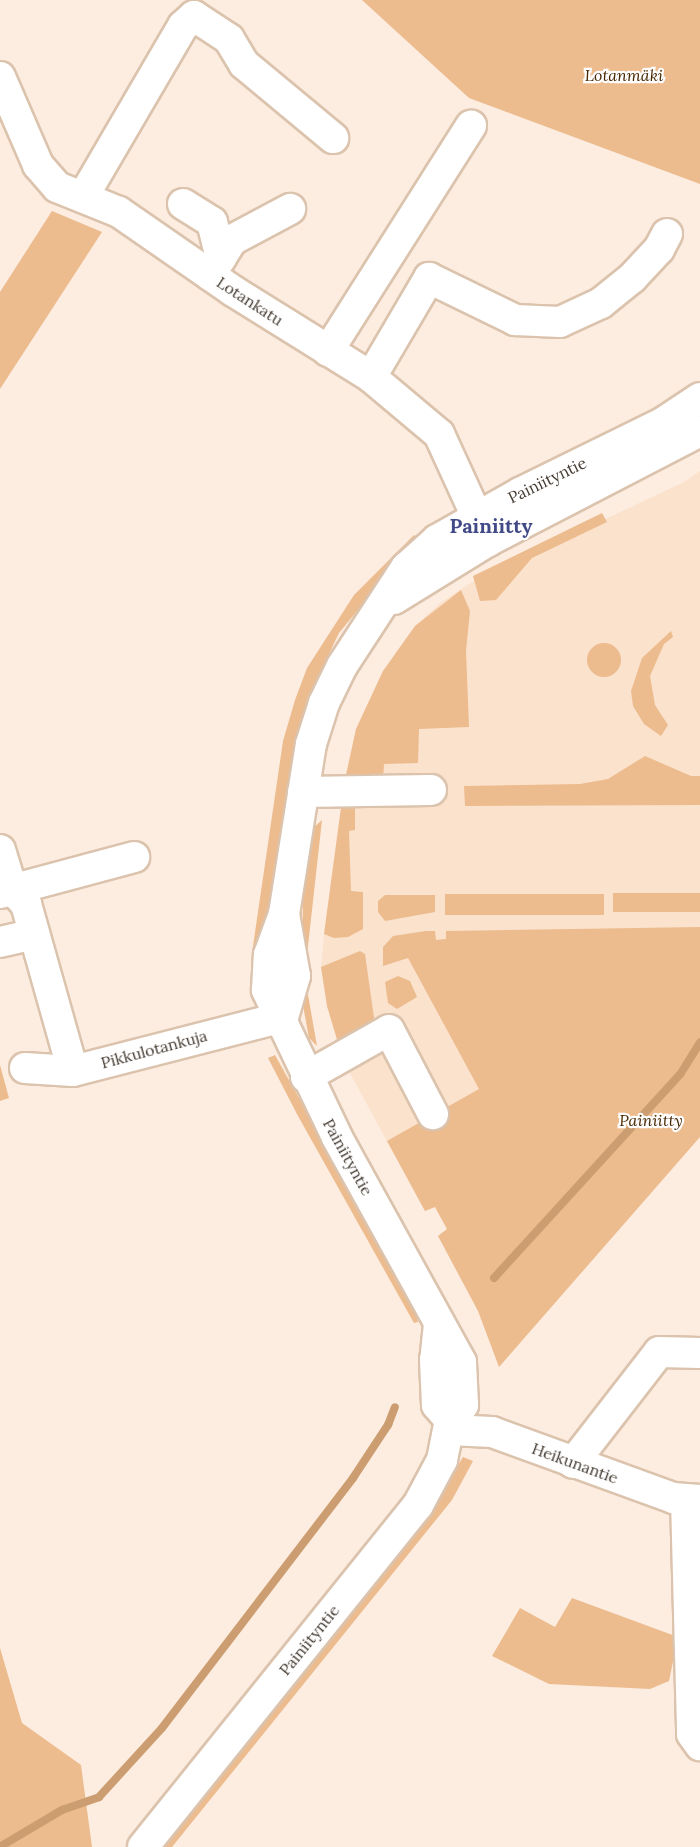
<!DOCTYPE html>
<html>
<head>
<meta charset="utf-8">
<style>
  body { margin:0 }
  #map { position:relative; width:700px; height:1847px; overflow:hidden; background:#fdede0; font-family:Lora,serif }
  div>[style] { position:absolute }
  [style*='--x'] { left:calc(var(--x)*1px); top:calc(var(--y)*1px); width:calc(var(--w)*1px); rotate:calc(var(--a)*1deg) }
  .built>* { inset:0; background:#fbe2cc }
  .green>* { inset:0; background:#ecbb8e; transform-origin:0 0 }
  .round { border-radius:50% }
  .stream>* { height:8px; margin:-4px; padding:0 4px; transform-origin:4px; border-radius:4px; background:#cc9d70 }
  .roads { filter:drop-shadow(2px 0 #dbc3ad) drop-shadow(-2px 0 #dbc3ad) drop-shadow(0 2px #dbc3ad) drop-shadow(0 -2px #dbc3ad) }
  .minor>* { height:30px; margin:-15px; padding:0 15px; transform-origin:15px; border-radius:15px; background:#fff }
  span { translate:-50% -50%; white-space:nowrap; text-align:center; line-height:1.15; -webkit-text-stroke:4.5px #fefefe; paint-order:stroke }
  .park-label { font-size:16px; color:#482803; font-style:italic }
  .street-label { font-size:16px; color:#443b32 }
  .quarter-label { font-size:20px; color:#414a87; font-weight:700 }
</style>
</head>
<body>
<div id="map">
  <div class="built">
    <i style="clip-path:polygon(700px 471px,700px 987px,458px 1272px,438px 1236px,447px 1229px,435px 1207px,425px 1211px,346px 1066px,327px 1006px,321px 967px,324px 934px,344px 783px,356px 729px,383px 671px,415px 626px,440px 603px,472px 582px,684px 482px)"></i>
  </div>
  <div class="green">
    <i style="clip-path:polygon(362px 0,700px 0,700px 184px,469px 98px)"></i>
    <i style="clip-path:polygon(52px 211px,102px 232px,0 389px,0 292px)"></i>
    <i style="clip-path:polygon(602px 513px,607px 522px,532px 558px,496px 600px,480px 601px,473px 576px)"></i>
    <i style="clip-path:polygon(414px 535px,417px 538px,339px 633px,307px 700px,293px 758px,275px 891px,260px 954px,252px 953px,283px 741px,295px 700px,307px 668px,354px 595px)"></i>
    <i style="clip-path:polygon(461px 590px,470px 611px,466px 651px,469px 727px,419px 729px,418px 763px,384px 764px,383px 780px,345px 780px,356px 729px,383px 671px,415px 626px)"></i>
    <i style="clip-path:polygon(671px 631px,673px 637px,664px 644px,650px 676px,655px 705px,668px 725px,661px 736px,644px 724px,633px 706px,631px 691px,642px 658px)"></i>
    <i class="round" style="left:587px;top:643px;width:34px;height:34px"></i>
    <i style="clip-path:polygon(645px 756px,691px 776px,700px 776px,700px 805px,465px 806px,464px 786px,580px 784px,608px 779px)"></i>
    <i style="clip-path:polygon(355px 807px,355px 830px,349px 831px,351px 891px,363px 892px,363px 929px,348px 937px,334px 938px,324px 934px,341px 808px)"></i>
    <i style="clip-path:polygon(322px 820px,307px 955px,302px 955px,303px 899px,311px 830px)"></i>
    <i style="left:700px;top:893px;width:19px;height:87px;rotate:90deg"></i>
    <i style="left:445px;top:894px;width:159px;height:21px"></i>
    <i style="clip-path:polygon(385px 895px,435px 895px,435px 912px,385px 921px,378px 912px,378px 901px)"></i>
    <i style="clip-path:polygon(700px 927px,700px 1137px,499px 1367px,478px 1311px,438px 1236px,447px 1229px,435px 1207px,425px 1211px,387px 1141px,479px 1089px,408px 958px,383px 966px,383px 947px,393px 936px,426px 931px,435px 931px,436px 940px,446px 939px,446px 931px)"></i>
    <i style="clip-path:polygon(360px 951px,365px 954px,374px 1018px,370px 1026px,338px 1043px,327px 1006px,321px 967px)"></i>
    <i style="clip-path:polygon(398px 976px,410px 981px,417px 997px,397px 1009px,388px 1003px,385px 982px)"></i>
    <i style="clip-path:polygon(300px 989px,307px 989px,317px 1046px,309px 1038px)"></i>
    <i style="clip-path:polygon(275px 1055px,412px 1301px,418px 1322px,414px 1323px,298px 1116px,268px 1058px)"></i>
    <i style="clip-path:polygon(0 1065px,9px 1098px,0 1101px)"></i>
    <i style="clip-path:polygon(463px 1457px,473px 1461px,452px 1500px,172px 1847px,156px 1847px,431px 1509px)"></i>
    <i style="clip-path:polygon(572px 1598px,678px 1637px,669px 1681px,650px 1689px,549px 1684px,492px 1656px,520px 1608px,555px 1627px)"></i>
    <i style="clip-path:polygon(0 1648px,22px 1723px,81px 1765px,92px 1847px,0 1847px)"></i>
  </div>
  <div class="stream">
    <i style="--x:494;--y:1278;--w:277;--a:-47.6"></i>
    <i style="--x:681;--y:1073;--w:36;--a:-58"></i>
    <i style="--x:3;--y:1845;--w:69;--a:-30.7"></i>
    <i style="--x:62;--y:1810;--w:39;--a:-19"></i>
    <i style="--x:99;--y:1797;--w:93;--a:-47.6"></i>
    <i style="--x:162;--y:1728;--w:315;--a:-52.6"></i>
    <i style="--x:353;--y:1478;--w:64;--a:-56.6"></i>
    <i style="--x:388;--y:1425;--w:19;--a:-69"></i>
  </div>
  <div class="roads">
    <div class="minor">
      <i style="--x:0;--y:77;--w:96;--a:66.6"></i>
      <i style="--x:38;--y:165;--w:29;--a:49"></i>
      <i style="--x:57;--y:187;--w:67;--a:22"></i>
      <i style="--x:119;--y:212;--w:139;--a:34.7"></i>
      <i style="--x:233;--y:291;--w:163;--a:31.9"></i>
      <i style="--x:371;--y:377;--w:89;--a:40"></i>
      <i style="--x:439;--y:434;--w:118;--a:65.4"></i>
      <i style="--x:83;--y:197;--w:198;--a:-59.7"></i>
      <i style="--x:183;--y:26;--w:15;--a:-42"></i>
      <i style="--x:194;--y:16;--w:42;--a:33.3"></i>
      <i style="--x:229;--y:39;--w:29;--a:59"></i>
      <i style="--x:244;--y:64;--w:116;--a:39.7"></i>
      <i style="--x:183;--y:204;--w:34;--a:32"></i>
      <i style="--x:212;--y:222;--w:37;--a:76"></i>
      <i style="--x:210;--y:275;--w:41;--a:-57.8"></i>
      <i style="--x:232;--y:240;--w:66;--a:-28.1"></i>
      <i style="--x:328;--y:351;--w:267;--a:-57.6"></i>
      <i style="--x:371;--y:377;--w:115;--a:-59.6"></i>
      <i style="--x:429;--y:278;--w:96;--a:26"></i>
      <i style="--x:515;--y:320;--w:45;--a:2.5"></i>
      <i style="--x:560;--y:322;--w:45;--a:-24.9"></i>
      <i style="--x:601;--y:303;--w:40;--a:-39"></i>
      <i style="--x:632;--y:278;--w:40;--a:-47"></i>
      <i style="--x:659;--y:249;--w:17;--a:-62"></i>
      <i style="--x:394;--y:599;--w:110;--a:-31.7"></i>
      <i style="--x:488;--y:541;--w:239;--a:-27.4"></i>
      <i style="--x:303;--y:792;--w:128;--a:-0.9"></i>
      <i style="--x:0;--y:850;--w:41;--a:72.9"></i>
      <i style="--x:12;--y:889;--w:21;--a:47"></i>
      <i style="--x:26;--y:904;--w:173;--a:74.3"></i>
      <i style="--x:0;--y:893;--w:139;--a:-15"></i>
      <i style="--x:0;--y:942;--w:35;--a:-13"></i>
      <i style="--x:283;--y:1017;--w:43;--a:-73.7"></i>
      <i style="--x:295;--y:976;--w:63;--a:-100.1"></i>
      <i style="--x:25;--y:1068;--w:48;--a:3.6"></i>
      <i style="--x:73;--y:1071;--w:217;--a:-14.4"></i>
      <i style="--x:306;--y:1077;--w:95;--a:-29.5"></i>
      <i style="--x:389;--y:1030;--w:95;--a:62.4"></i>
      <i style="--x:439;--y:1324;--w:36;--a:96"></i>
      <i style="--x:435;--y:1360;--w:45;--a:87.5"></i>
      <i style="--x:437;--y:1405;--w:20;--a:49"></i>
      <i style="--x:449;--y:1430;--w:43;--a:2.7"></i>
      <i style="--x:492;--y:1432;--w:193;--a:20"></i>
      <i style="--x:673;--y:1498;--w:27;--a:4"></i>
      <i style="--x:573;--y:1463;--w:140;--a:-52.2"></i>
      <i style="--x:659;--y:1352;--w:41;--a:1.4"></i>
      <i style="--x:686;--y:1499;--w:235;--a:88.5"></i>
      <i style="--x:692;--y:1734;--w:14;--a:54"></i>
      <i style="--x:143;--y:1847;--w:439;--a:-51.2"></i>
      <i style="--x:418;--y:1505;--w:51;--a:-61.9"></i>
      <i style="--x:442;--y:1460;--w:41;--a:-78.7"></i>
      <i style="--x:450;--y:1420;--w:20;--a:-49"></i>
      <i style="--x:463;--y:1405;--w:43;--a:-92.7"></i>
      <i style="--x:461;--y:1362;--w:257;--a:-118.9"></i>
      <i style="--x:337;--y:1137;--w:163;--a:-115.5"></i>
      <i style="--x:267;--y:990;--w:35;--a:-87"></i>
      <i style="--x:269;--y:955;--w:44;--a:-69.9"></i>
      <i style="--x:284;--y:914;--w:172;--a:-81"></i>
      <i style="--x:311;--y:744;--w:43;--a:-72.4"></i>
      <i style="--x:324;--y:703;--w:41;--a:-64.1"></i>
      <i style="--x:342;--y:666;--w:117;--a:-56.9"></i>
      <i style="--x:406;--y:568;--w:42;--a:-42.1"></i>
      <i style="--x:437;--y:540;--w:95;--a:-29.5"></i>
      <i style="--x:520;--y:493;--w:161;--a:-26.2"></i>
      <i style="--x:664;--y:422;--w:43;--a:-33.7"></i>
    </div>
  </div>
  <div class="park-label">
    <span style="left:624px;top:75px">Lotanmäki</span>
    <span style="left:651px;top:1120px">Painiitty</span>
  </div>
  <div class="street-label">
    <span style="left:250px;top:301px;rotate:33deg">Lotankatu</span>
    <span style="left:547px;top:480px;rotate:-26deg">Painiityntie</span>
    <span style="left:154px;top:1049px;rotate:-15deg">Pikkulotankuja</span>
    <span style="left:348px;top:1157px;rotate:61deg">Painiityntie</span>
    <span style="left:575px;top:1463px;rotate:20deg">Heikunantie</span>
    <span style="left:309px;top:1640px;rotate:-51deg">Painiityntie</span>
  </div>
  <div class="quarter-label">
    <span style="left:491px;top:525px">Painiitty</span>
  </div>
</div>
</body>
</html>
